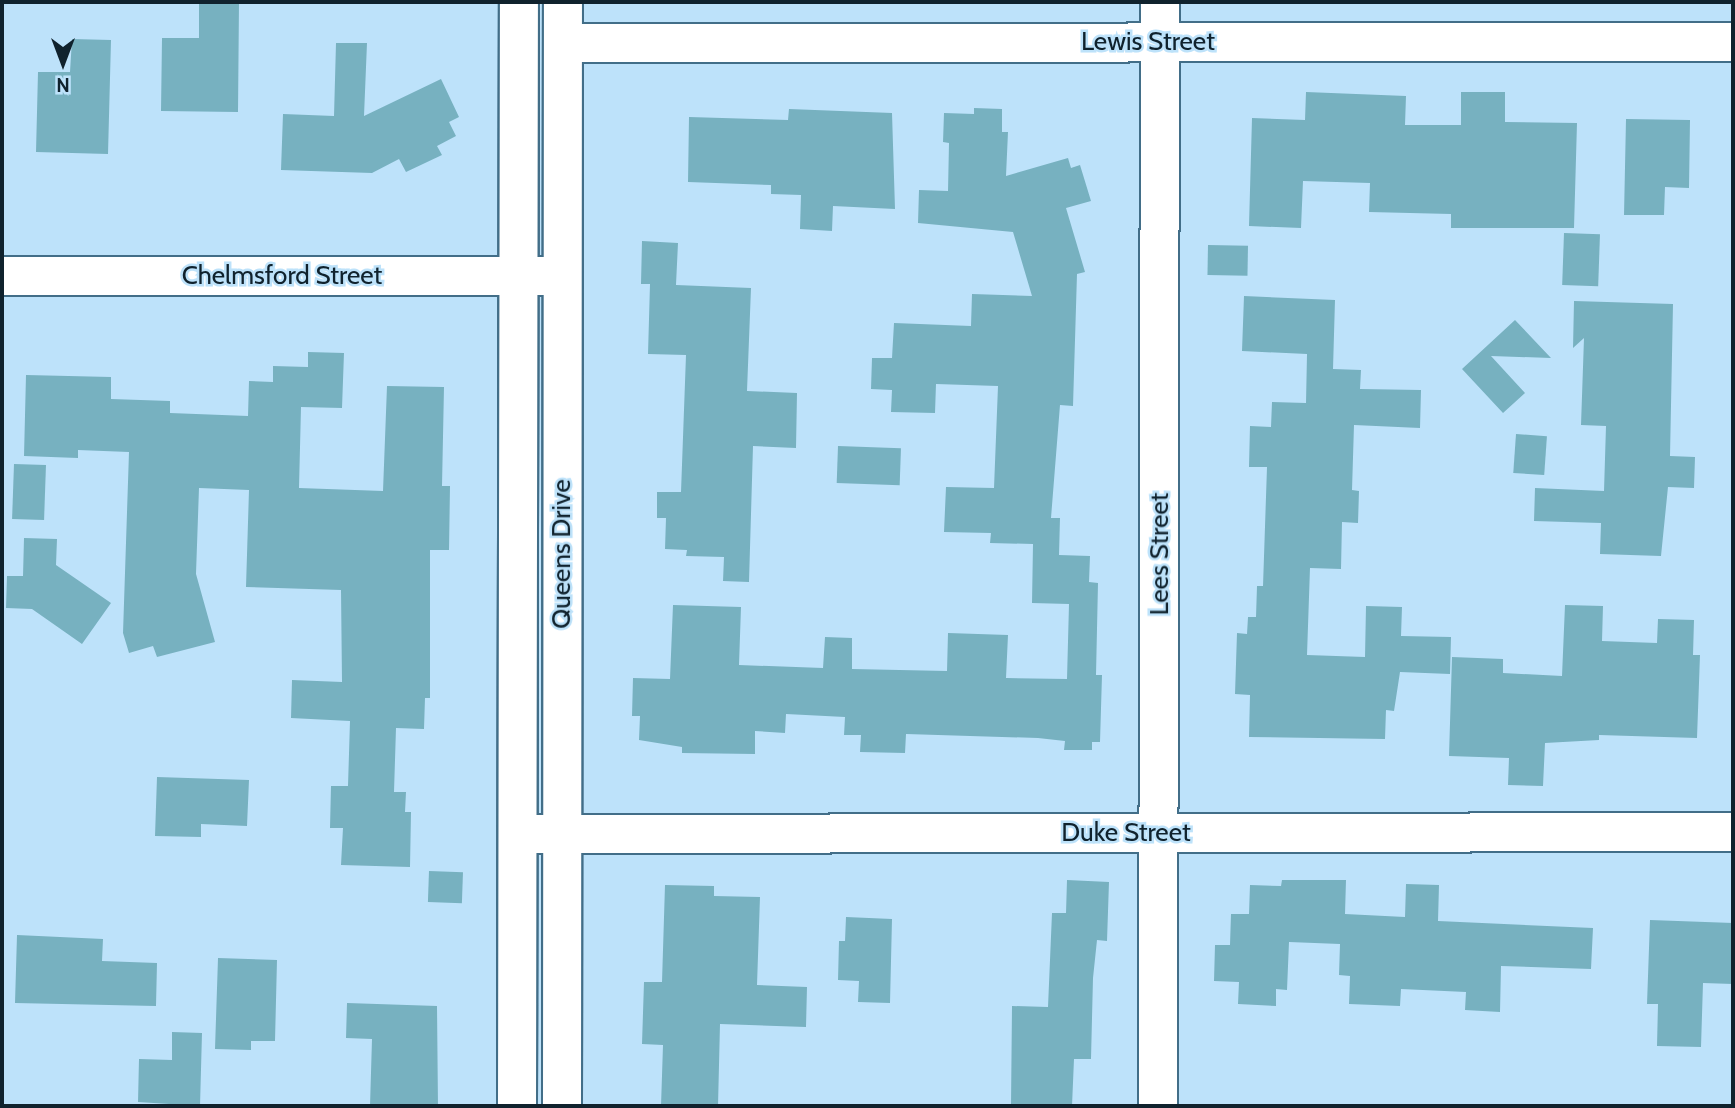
<!DOCTYPE html>
<html>
<head>
<meta charset="utf-8">
<style>
  body { margin:0 }
  #map { position:relative; width:1735px; height:1108px; overflow:hidden; background:#bde2fa; font-family:Cabin,sans-serif }
  div>[style] { position:absolute }
  [style*='--x'] { left:calc(var(--x)*1px); top:calc(var(--y)*1px); width:calc(var(--w)*1px); rotate:calc(var(--a)*1deg) }
  .building>* { inset:0; background:#77b1c0; transform-origin:0 0 }
  .roads { filter:drop-shadow(2px 0 #426e88) drop-shadow(-2px 0 #426e88) drop-shadow(0 2px #426e88) drop-shadow(0 -2px #426e88) }
  .minor>* { height:38px; margin:-19px; padding:0 19px; transform-origin:19px; border-radius:19px; background:#fff }
  .major>* { height:38px; margin:-19px; padding:0 19px; transform-origin:19px; border-radius:19px; background:#fff }
  span { translate:-50% -50%; white-space:nowrap; text-align:center; line-height:1.15; -webkit-text-stroke:5px #bde2fa; paint-order:stroke }
  .street-label { font-size:26px; color:#10222d }
  .frame { position:absolute; inset:0; border:4px solid #10222d; pointer-events:none }
  .north { position:absolute; left:28px; top:28px; width:70px; height:70px; -webkit-text-stroke:5px #bde2fa; paint-order:stroke; rotate:180deg; font-size:19px; font-weight:700; line-height:28px; text-align:center; color:#10222d }
  .north::after { content:''; display:block; margin:auto; width:24px; height:32px; background:#10222d; clip-path:polygon(50% 0,100% 100%,50% 72%,0 100%) }
</style>
</head>
<body>
<div id="map">
  <div class="building">
    <i style="clip-path:polygon(199px 2px,239px 2px,238px 112px,161px 111px,162px 38px,199px 38px)"></i>
    <i style="clip-path:polygon(72px 39px,111px 40px,108px 154px,36px 152px,38px 72px,70px 72px)"></i>
    <i style="clip-path:polygon(336px 43px,367px 43px,364px 116px,441px 79px,459px 117px,449px 122px,456px 136px,437px 146px,442px 155px,406px 172px,399px 159px,372px 173px,281px 170px,283px 114px,334px 116px)"></i>
    <i style="clip-path:polygon(1306px 92px,1406px 96px,1405px 125px,1461px 125px,1461px 92px,1505px 92px,1505px 122px,1577px 123px,1574px 228px,1451px 228px,1451px 214px,1369px 212px,1370px 183px,1303px 181px,1301px 228px,1249px 226px,1252px 118px,1305px 120px)"></i>
    <i style="clip-path:polygon(974px 108px,1002px 109px,1002px 132px,1008px 132px,1006px 176px,1068px 158px,1071px 168px,1080px 165px,1091px 201px,1066px 208px,1085px 272px,1077px 274px,1073px 406px,1060px 405px,1051px 518px,1060px 518px,1059px 555px,1090px 556px,1089px 582px,1098px 583px,1096px 675px,1102px 675px,1100px 742px,1092px 742px,1092px 750px,1064px 750px,1065px 741px,1038px 738px,906px 734px,905px 753px,860px 752px,861px 735px,844px 735px,845px 717px,786px 714px,785px 733px,755px 731px,755px 754px,682px 753px,682px 747px,639px 740px,640px 716px,632px 716px,633px 678px,670px 679px,673px 605px,741px 607px,739px 665px,823px 668px,825px 637px,852px 638px,852px 669px,947px 671px,948px 633px,1008px 635px,1006px 678px,1067px 679px,1069px 604px,1032px 603px,1033px 544px,990px 543px,991px 533px,944px 532px,946px 487px,994px 488px,998px 386px,936px 384px,935px 413px,891px 412px,892px 390px,871px 389px,872px 358px,892px 358px,894px 323px,971px 326px,972px 294px,1032px 296px,1013px 232px,918px 223px,919px 190px,948px 191px,949px 143px,943px 142px,944px 113px,974px 114px)"></i>
    <i style="clip-path:polygon(789px 109px,892px 113px,895px 209px,833px 206px,832px 231px,800px 229px,801px 195px,771px 194px,771px 185px,688px 182px,689px 117px,788px 120px)"></i>
    <i style="clip-path:polygon(1626px 119px,1690px 120px,1689px 188px,1665px 187px,1664px 215px,1624px 215px)"></i>
    <i style="left:1564px;top:233px;width:36px;height:52px;rotate:2deg"></i>
    <i style="clip-path:polygon(642px 241px,678px 243px,676px 285px,751px 288px,747px 391px,797px 393px,796px 448px,753px 446px,749px 582px,723px 581px,724px 557px,686px 556px,687px 550px,665px 549px,666px 518px,657px 518px,657px 492px,681px 492px,686px 355px,648px 354px,650px 284px,641px 284px)"></i>
    <i style="left:1208px;top:245px;width:40px;height:30px;rotate:1deg"></i>
    <i style="clip-path:polygon(1244px 296px,1335px 300px,1333px 369px,1361px 370px,1360px 389px,1421px 390px,1420px 428px,1354px 425px,1352px 490px,1359px 491px,1358px 523px,1342px 522px,1341px 569px,1310px 568px,1307px 655px,1365px 657px,1366px 606px,1402px 607px,1401px 636px,1451px 637px,1450px 674px,1400px 672px,1394px 711px,1386px 710px,1385px 739px,1249px 737px,1250px 695px,1235px 694px,1237px 633px,1247px 634px,1248px 617px,1256px 617px,1257px 586px,1263px 586px,1267px 467px,1249px 467px,1250px 426px,1271px 427px,1272px 402px,1306px 403px,1307px 354px,1242px 351px)"></i>
    <i style="clip-path:polygon(1574px 301px,1673px 304px,1670px 456px,1695px 457px,1694px 488px,1668px 487px,1661px 556px,1600px 554px,1601px 523px,1534px 521px,1535px 488px,1604px 491px,1606px 426px,1581px 425px,1584px 338px,1573px 348px)"></i>
    <i style="clip-path:polygon(1515px 320px,1551px 358px,1491px 356px,1525px 393px,1503px 413px,1462px 369px)"></i>
    <i style="clip-path:polygon(308px 352px,344px 353px,342px 408px,301px 407px,299px 488px,383px 491px,387px 386px,444px 387px,442px 486px,450px 486px,449px 550px,430px 550px,430px 698px,425px 698px,424px 729px,396px 728px,394px 792px,406px 792px,405px 812px,411px 812px,410px 867px,341px 865px,343px 828px,330px 828px,331px 786px,348px 786px,350px 721px,291px 718px,292px 680px,342px 682px,341px 590px,246px 587px,249px 490px,199px 488px,196px 574px,215px 642px,157px 657px,153px 646px,129px 653px,123px 633px,129px 452px,78px 450px,78px 458px,24px 456px,26px 375px,111px 377px,111px 399px,170px 401px,170px 413px,248px 416px,249px 381px,273px 382px,273px 366px,308px 367px)"></i>
    <i style="left:1516px;top:434px;width:31px;height:39px;rotate:4deg"></i>
    <i style="left:838px;top:446px;width:63px;height:37px;rotate:2deg"></i>
    <i style="left:14px;top:464px;width:32px;height:55px;rotate:2deg"></i>
    <i style="clip-path:polygon(24px 538px,57px 539px,56px 565px,111px 603px,82px 644px,32px 609px,6px 608px,7px 576px,23px 576px)"></i>
    <i style="clip-path:polygon(1565px 605px,1603px 606px,1602px 641px,1657px 643px,1658px 619px,1694px 620px,1693px 655px,1700px 655px,1697px 738px,1599px 735px,1599px 740px,1545px 743px,1543px 786px,1508px 785px,1509px 758px,1449px 756px,1452px 657px,1503px 659px,1503px 673px,1562px 676px)"></i>
    <i style="clip-path:polygon(157px 777px,249px 780px,247px 826px,201px 824px,201px 837px,155px 836px)"></i>
    <i style="left:429px;top:871px;width:34px;height:31px;rotate:2deg"></i>
    <i style="clip-path:polygon(1067px 880px,1109px 882px,1107px 941px,1097px 940px,1093px 978px,1091px 1059px,1074px 1059px,1072px 1106px,1011px 1106px,1012px 1006px,1048px 1007px,1052px 913px,1066px 913px)"></i>
    <i style="clip-path:polygon(1282px 880px,1346px 880px,1345px 914px,1405px 917px,1406px 884px,1439px 885px,1438px 921px,1593px 928px,1591px 969px,1501px 966px,1500px 1012px,1465px 1010px,1466px 992px,1401px 989px,1400px 1006px,1349px 1004px,1350px 976px,1339px 975px,1340px 944px,1289px 942px,1287px 990px,1276px 989px,1276px 1006px,1238px 1004px,1239px 982px,1214px 981px,1215px 945px,1230px 945px,1231px 914px,1249px 914px,1250px 885px,1281px 886px)"></i>
    <i style="clip-path:polygon(665px 885px,714px 886px,714px 896px,760px 897px,757px 985px,807px 987px,806px 1027px,720px 1024px,718px 1106px,661px 1106px,663px 1045px,642px 1044px,644px 982px,662px 982px)"></i>
    <i style="clip-path:polygon(846px 917px,892px 919px,890px 1003px,858px 1002px,859px 981px,838px 980px,839px 941px,845px 941px)"></i>
    <i style="clip-path:polygon(1650px 920px,1733px 923px,1733px 984px,1703px 983px,1701px 1047px,1657px 1046px,1658px 1004px,1647px 1004px)"></i>
    <i style="clip-path:polygon(17px 935px,103px 939px,102px 961px,157px 963px,156px 1006px,15px 1003px)"></i>
    <i style="clip-path:polygon(218px 958px,277px 960px,275px 1041px,251px 1041px,251px 1050px,215px 1049px)"></i>
    <i style="clip-path:polygon(347px 1003px,437px 1006px,438px 1106px,370px 1106px,372px 1039px,346px 1038px)"></i>
    <i style="clip-path:polygon(172px 1032px,202px 1033px,200px 1106px,138px 1102px,139px 1059px,172px 1060px)"></i>
  </div>
  <div class="roads">
    <div class="minor">
      <i style="--x:563;--y:43;--w:1170;--a:-0.05"></i>
      <i style="--x:2;--y:276;--w:560;--a:0"></i>
      <i style="--x:518;--y:834;--w:1215;--a:-0.09"></i>
      <i style="--x:1158;--y:1106;--w:1104;--a:-89.9"></i>
    </div>
    <div class="major">
      <i style="--x:517;--y:1106;--w:1104;--a:-89.9"></i>
      <i style="--x:562;--y:1106;--w:1104;--a:-89.95"></i>
    </div>
  </div>
  <div class="street-label">
    <span style="left:1148px;top:42px">Lewis Street</span>
    <span style="left:282px;top:276px">Chelmsford Street</span>
    <span style="left:562px;top:554px;rotate:-90deg">Queens Drive</span>
    <span style="left:1160px;top:554px;rotate:-90deg">Lees Street</span>
    <span style="left:1126px;top:833px">Duke Street</span>
  </div>
  <div class="frame"></div>
  <div class="north">N</div>
</div>
</body>
</html>
